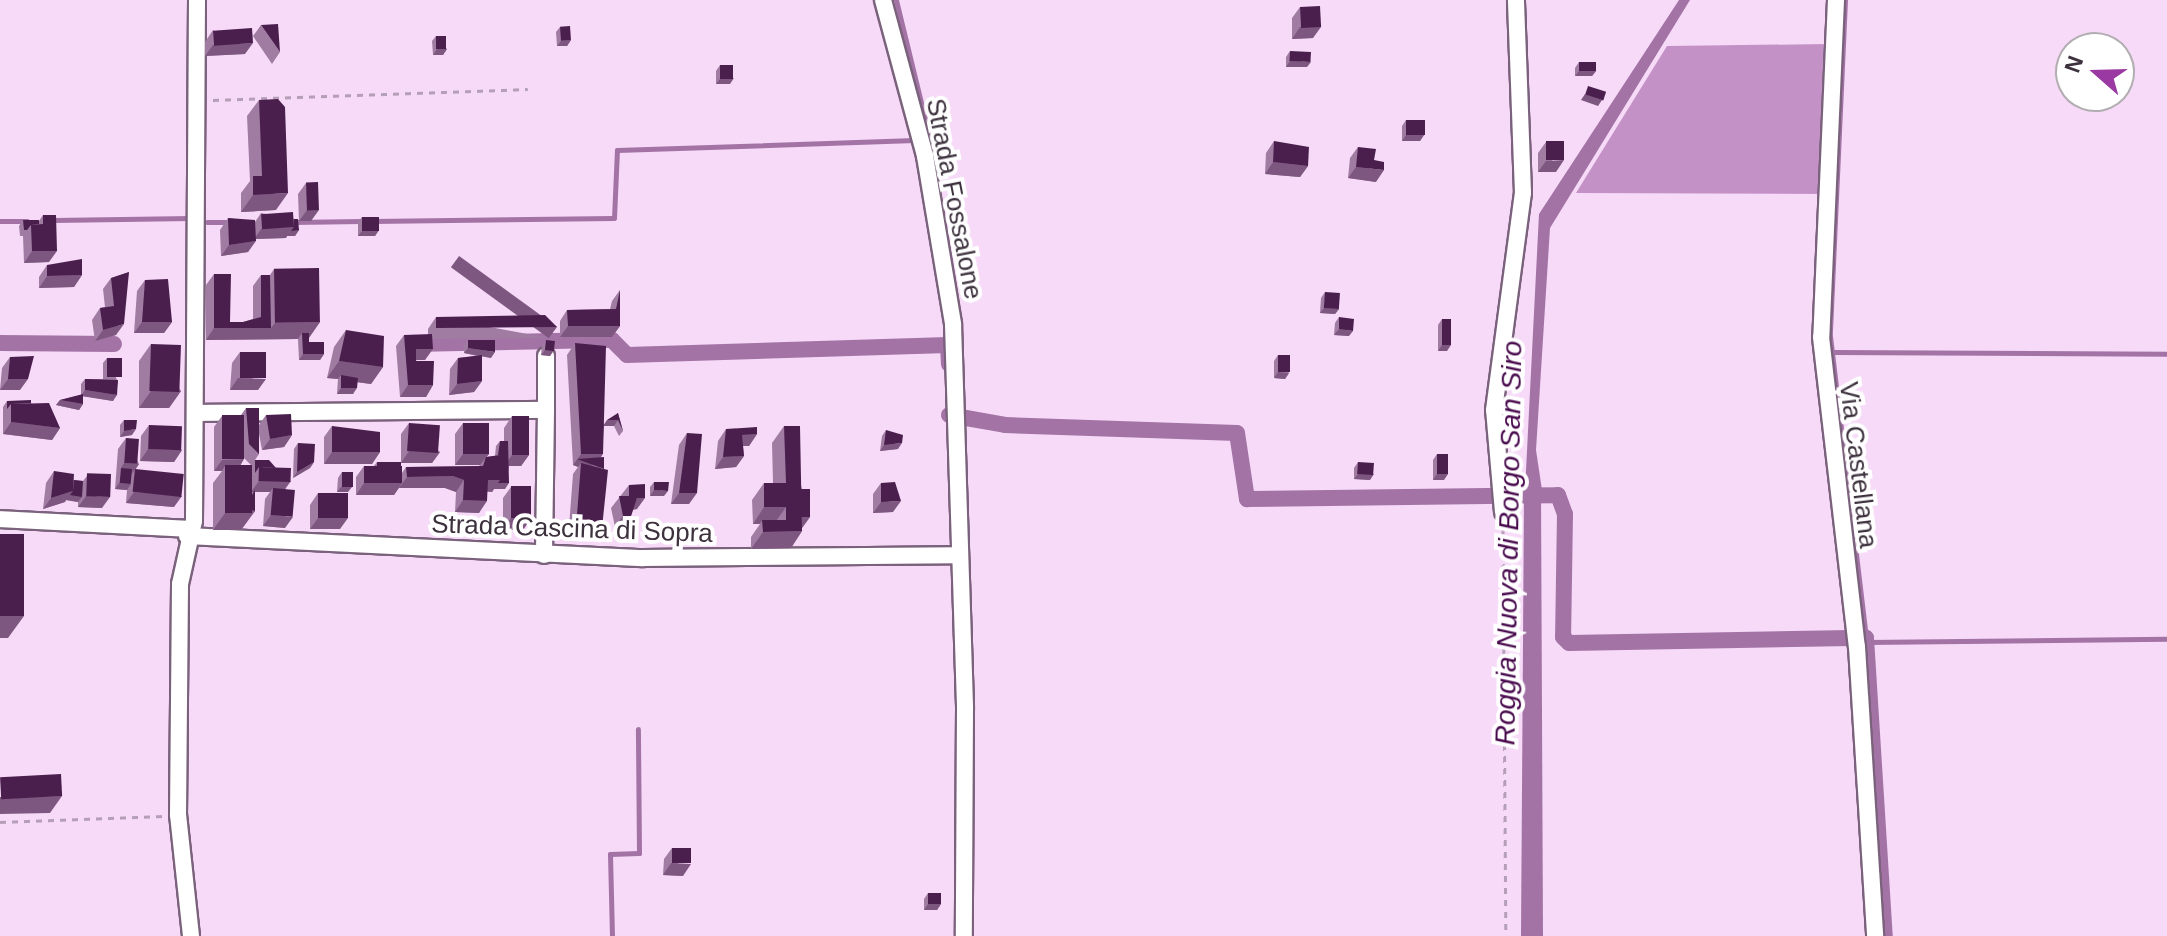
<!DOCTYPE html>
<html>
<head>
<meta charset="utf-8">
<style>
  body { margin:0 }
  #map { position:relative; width:2167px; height:936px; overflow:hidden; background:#f6daf8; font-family:Helvetica,sans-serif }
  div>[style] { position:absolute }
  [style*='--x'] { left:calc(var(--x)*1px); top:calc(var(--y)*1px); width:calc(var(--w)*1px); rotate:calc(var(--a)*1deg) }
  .forest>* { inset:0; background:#c391c6 }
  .water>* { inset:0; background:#a373a6 }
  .stream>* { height:5px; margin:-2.5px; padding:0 2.5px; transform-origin:2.5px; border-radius:2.5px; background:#a373a6 }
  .canal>* { height:16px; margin:-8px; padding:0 8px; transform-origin:8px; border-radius:8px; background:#a373a6 }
  .path>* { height:3px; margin-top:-1.5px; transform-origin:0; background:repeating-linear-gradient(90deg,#b59fb7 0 6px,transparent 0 12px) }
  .roads { filter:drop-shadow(2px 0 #7b627c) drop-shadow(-2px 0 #7b627c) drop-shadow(0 2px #7b627c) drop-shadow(0 -2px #7b627c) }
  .minor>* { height:16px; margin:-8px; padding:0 8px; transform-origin:8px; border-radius:8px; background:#fff }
  .wall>* { inset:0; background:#a07ca2 }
  .shaded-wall>* { inset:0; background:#7e5780; transform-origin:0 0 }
  .building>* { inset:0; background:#4a1f4d; transform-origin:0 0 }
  span { translate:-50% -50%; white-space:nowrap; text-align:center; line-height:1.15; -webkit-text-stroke:8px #fff; paint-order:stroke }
  .street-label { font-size:26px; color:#3c313d }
  .water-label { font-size:28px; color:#46074b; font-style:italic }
  .north { position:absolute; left:2055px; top:32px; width:80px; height:80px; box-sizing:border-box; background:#fff; border:2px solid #b1adb1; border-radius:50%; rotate:290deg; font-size:22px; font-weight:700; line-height:32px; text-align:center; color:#3c313d }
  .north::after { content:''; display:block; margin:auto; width:28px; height:36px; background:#9939a1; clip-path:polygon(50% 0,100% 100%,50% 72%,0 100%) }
</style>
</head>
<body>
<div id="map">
  <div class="forest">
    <i style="clip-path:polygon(1829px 44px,1823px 194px,1576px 193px,1667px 46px)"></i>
  </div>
  <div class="water">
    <i style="clip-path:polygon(1679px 0,1690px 0,1550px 228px,1536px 450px,1542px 490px,1525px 490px,1539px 214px)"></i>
    <i style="clip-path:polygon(1524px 493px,1541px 493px,1543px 936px,1521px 936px)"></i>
  </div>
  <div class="stream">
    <i style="--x:896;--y:0;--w:144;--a:76.3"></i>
    <i style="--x:1845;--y:0;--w:336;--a:92.6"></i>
    <i style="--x:1830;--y:336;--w:304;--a:83.2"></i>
    <i style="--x:53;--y:220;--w:138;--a:-0.8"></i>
    <i style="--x:0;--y:221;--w:27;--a:0"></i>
    <i style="--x:372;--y:221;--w:242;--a:-0.7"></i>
    <i style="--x:614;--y:218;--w:68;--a:-87.5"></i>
    <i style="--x:617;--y:150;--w:298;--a:-1.9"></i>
    <i style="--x:207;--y:222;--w:23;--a:0"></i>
    <i style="--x:292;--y:222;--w:70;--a:-0.8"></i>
    <i style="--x:1832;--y:352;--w:335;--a:0.3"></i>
    <i style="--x:1867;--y:642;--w:300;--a:-0.6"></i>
    <i style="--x:612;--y:936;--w:82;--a:-91.4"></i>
    <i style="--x:610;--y:854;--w:29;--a:-2"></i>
    <i style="--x:639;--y:853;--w:124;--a:-90.5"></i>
  </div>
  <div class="canal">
    <i style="--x:0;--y:343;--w:114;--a:0.5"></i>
    <i style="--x:413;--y:344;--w:199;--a:-1.2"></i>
    <i style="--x:612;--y:340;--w:21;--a:45"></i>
    <i style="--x:627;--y:355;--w:321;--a:-1.8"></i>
    <i style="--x:948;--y:345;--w:19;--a:87"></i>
    <i style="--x:949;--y:415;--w:57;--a:10.1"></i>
    <i style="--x:1005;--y:425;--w:232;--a:2"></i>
    <i style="--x:1237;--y:433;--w:67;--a:81.4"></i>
    <i style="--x:1247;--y:499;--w:311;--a:-0.7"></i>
    <i style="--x:1558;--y:495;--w:20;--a:70"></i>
    <i style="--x:1565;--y:514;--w:123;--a:90.9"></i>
    <i style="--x:1563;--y:637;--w:8;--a:45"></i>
    <i style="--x:1569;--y:643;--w:297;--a:-1"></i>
    <i style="--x:1866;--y:638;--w:299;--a:86.4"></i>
  </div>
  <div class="path">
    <i style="--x:213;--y:100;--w:315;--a:-2"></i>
    <i style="--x:1503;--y:528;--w:408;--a:89.6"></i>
    <i style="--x:0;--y:822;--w:164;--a:-2.1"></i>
  </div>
  <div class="roads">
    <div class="minor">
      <i style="--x:883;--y:0;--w:162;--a:74.9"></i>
      <i style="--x:925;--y:156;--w:170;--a:80.5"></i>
      <i style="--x:953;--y:324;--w:385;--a:88.2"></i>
      <i style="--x:965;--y:709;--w:227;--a:90.3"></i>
      <i style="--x:1836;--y:0;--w:337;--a:92.5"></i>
      <i style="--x:1821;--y:337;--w:312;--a:83.4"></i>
      <i style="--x:1857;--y:647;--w:290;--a:86.4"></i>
      <i style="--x:546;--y:410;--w:54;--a:-90"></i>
      <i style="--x:195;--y:413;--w:351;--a:-0.5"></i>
      <i style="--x:546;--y:410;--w:145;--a:90.8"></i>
      <i style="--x:1503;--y:512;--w:102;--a:-95"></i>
      <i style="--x:1494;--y:410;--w:219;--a:-82.4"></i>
      <i style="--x:1523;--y:193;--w:193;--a:-92.1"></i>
      <i style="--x:0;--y:519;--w:188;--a:3"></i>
      <i style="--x:187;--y:536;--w:457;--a:2.8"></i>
      <i style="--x:643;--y:558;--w:313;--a:-0.5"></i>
      <i style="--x:191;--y:936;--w:122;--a:-96.1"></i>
      <i style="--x:178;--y:815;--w:231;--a:-89.5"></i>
      <i style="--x:180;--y:584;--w:65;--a:-77.5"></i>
      <i style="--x:194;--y:521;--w:521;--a:-89.67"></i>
    </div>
  </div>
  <div class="wall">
    <i style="clip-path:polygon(1300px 7px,1313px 38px,1292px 39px,1292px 18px)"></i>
    <i style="clip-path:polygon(261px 25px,280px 52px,272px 64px,253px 36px)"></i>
    <i style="clip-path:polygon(560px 27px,571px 40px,567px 46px,557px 46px,556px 32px)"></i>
    <i style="clip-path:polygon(213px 30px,245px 54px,205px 56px,205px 42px)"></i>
    <i style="clip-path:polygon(436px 36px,447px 49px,443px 55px,433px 55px,432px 41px)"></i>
    <i style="clip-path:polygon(1290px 51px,1307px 67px,1286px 67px,1286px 57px)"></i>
    <i style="clip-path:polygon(1579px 62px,1596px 71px,1592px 76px,1575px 76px,1575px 68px)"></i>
    <i style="clip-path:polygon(720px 65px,730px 84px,716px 84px,716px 71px)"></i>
    <i style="clip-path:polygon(259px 100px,276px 210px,241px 212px,241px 193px,250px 181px,247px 116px)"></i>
    <i style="clip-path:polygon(1406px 120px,1424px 135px,1420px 141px,1402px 141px,1402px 126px)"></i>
    <i style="clip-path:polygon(1274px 141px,1308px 166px,1300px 177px,1265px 174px,1266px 153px)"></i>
    <i style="clip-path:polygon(1546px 142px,1556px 172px,1538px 172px,1538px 153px)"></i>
    <i style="clip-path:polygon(1358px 147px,1376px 182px,1348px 178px,1350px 158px)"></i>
    <i style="clip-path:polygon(306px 183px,311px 221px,299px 221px,298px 194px)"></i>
    <i style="clip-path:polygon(261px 213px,294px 219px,299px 230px,295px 236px,287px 236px,286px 238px,256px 239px,248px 252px,221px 256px,220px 230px,228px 218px,255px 222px)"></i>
    <i style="clip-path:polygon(43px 215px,49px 262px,24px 263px,23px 236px,20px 236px,19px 226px,23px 220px,39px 221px)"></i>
    <i style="clip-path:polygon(362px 217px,379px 230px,375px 236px,358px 236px,358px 222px)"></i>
    <i style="clip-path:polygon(47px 265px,82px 275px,74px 287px,39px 288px,39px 277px)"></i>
    <i style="clip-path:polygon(274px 269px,320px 322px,309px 338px,309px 342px,324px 354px,320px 360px,299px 360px,298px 339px,206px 340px,206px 285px,214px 274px,230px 322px,243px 322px,253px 319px,253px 286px,261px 275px,270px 275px)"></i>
    <i style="clip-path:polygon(129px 272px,116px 335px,95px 341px,92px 320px,100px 308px,105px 307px,103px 289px,111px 278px)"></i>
    <i style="clip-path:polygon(145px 280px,172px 322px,164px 333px,134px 333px,137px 291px)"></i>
    <i style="clip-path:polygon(620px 290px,620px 326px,612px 337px,560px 337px,560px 321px,567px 310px,610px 309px,612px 301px)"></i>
    <i style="clip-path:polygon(1325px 292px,1339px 309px,1335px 314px,1320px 313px,1321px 298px)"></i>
    <i style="clip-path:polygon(436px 317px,549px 338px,432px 339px,425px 360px,416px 360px,433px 385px,426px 397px,400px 397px,396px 346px,404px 335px,428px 335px,428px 329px)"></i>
    <i style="clip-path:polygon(1339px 317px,1349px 336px,1334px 335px,1335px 323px)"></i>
    <i style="clip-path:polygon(1442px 319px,1447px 351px,1438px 351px,1438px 325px)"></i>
    <i style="clip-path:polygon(346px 330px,383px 367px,371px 384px,357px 382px,353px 394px,337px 394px,338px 379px,327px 378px,334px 347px)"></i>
    <i style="clip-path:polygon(468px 340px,491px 358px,482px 356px,482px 381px,474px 392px,449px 395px,450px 369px,458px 358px,477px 356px,464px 353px,464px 345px)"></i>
    <i style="clip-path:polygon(546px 340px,554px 350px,550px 356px,541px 355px,542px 346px)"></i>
    <i style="clip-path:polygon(575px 343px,604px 425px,618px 413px,623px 431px,619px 436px,614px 426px,604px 426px,594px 540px,568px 540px,573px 474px,578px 467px,573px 465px,567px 355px)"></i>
    <i style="clip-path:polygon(151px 344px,181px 391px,169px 408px,139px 408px,139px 361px)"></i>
    <i style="clip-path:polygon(240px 352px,258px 390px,230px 390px,232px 363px)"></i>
    <i style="clip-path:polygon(1278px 355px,1289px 373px,1285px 379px,1274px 378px,1274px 361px)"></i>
    <i style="clip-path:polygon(10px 357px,20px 390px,0 390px,2px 368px)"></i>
    <i style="clip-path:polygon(107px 358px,118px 382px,113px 401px,83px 396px,83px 404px,79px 410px,56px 405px,60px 400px,81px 395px,81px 384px,85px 379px,103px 379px,103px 363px)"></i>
    <i style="clip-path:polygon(7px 401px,31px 403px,60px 428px,52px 440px,3px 434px,3px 407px)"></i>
    <i style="clip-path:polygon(evenodd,246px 408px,259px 425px,266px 415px,292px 435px,284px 447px,262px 450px,259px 434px,259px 454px,255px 460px,286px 489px,285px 528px,263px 526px,265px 499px,270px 492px,255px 492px,255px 511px,241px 530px,213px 530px,213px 483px,222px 471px,214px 471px,214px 427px,222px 416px,241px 415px,246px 408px,244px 458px,251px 465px,240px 466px,244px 458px)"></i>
    <i style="clip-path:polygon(512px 416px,529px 455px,521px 466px,509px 466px,505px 489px,494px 489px,492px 492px,487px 491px,479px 513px,455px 512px,456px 492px,445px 488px,399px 488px,394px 495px,356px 495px,356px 477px,364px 466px,374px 466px,377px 462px,402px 473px,406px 467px,479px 466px,480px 465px,455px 465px,455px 434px,463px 423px,489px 454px,486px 457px,495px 456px,496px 446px,500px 441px,504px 441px,504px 428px)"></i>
    <i style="clip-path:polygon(124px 420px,132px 435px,120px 437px,120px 425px)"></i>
    <i style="clip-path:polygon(409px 423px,440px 452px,432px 463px,401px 463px,401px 434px)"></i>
    <i style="clip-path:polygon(149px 425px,182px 450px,174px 462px,140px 461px,141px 436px)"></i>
    <i style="clip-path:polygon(332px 426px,380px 452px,372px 464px,324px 464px,324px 437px)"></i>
    <i style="clip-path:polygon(784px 426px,810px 517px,802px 528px,802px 531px,791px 548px,751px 549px,751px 537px,760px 524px,753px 524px,752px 500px,764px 483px,773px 483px,772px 443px)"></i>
    <i style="clip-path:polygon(726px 429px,757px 434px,749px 446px,743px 446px,744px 456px,736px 467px,715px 469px,718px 441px)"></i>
    <i style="clip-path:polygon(886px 430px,898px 449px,880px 451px,882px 436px)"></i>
    <i style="clip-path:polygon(687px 433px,689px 504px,671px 504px,679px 445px)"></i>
    <i style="clip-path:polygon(126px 438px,139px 464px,132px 475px,135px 469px,174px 507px,126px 503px,127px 490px,115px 489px,118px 449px)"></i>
    <i style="clip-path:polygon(298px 443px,314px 462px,310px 468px,293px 478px,294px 449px)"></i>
    <i style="clip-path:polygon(1437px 454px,1444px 480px,1433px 480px,1433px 460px)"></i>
    <i style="clip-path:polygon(1358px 462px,1370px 480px,1354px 479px,1354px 468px)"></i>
    <i style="clip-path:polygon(54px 471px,74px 480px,83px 481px,87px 476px,102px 508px,78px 507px,78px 502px,66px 500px,65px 502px,43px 509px,46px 483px)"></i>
    <i style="clip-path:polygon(342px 472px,348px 492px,337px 492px,338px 478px)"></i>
    <i style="clip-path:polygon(654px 482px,664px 496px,650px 496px,650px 487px)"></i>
    <i style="clip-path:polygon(881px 483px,893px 512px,873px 513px,873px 494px)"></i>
    <i style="clip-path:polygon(629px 485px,637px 509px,633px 510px,631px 516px,623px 527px,615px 527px,611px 508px)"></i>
    <i style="clip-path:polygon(511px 487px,531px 518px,523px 530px,503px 530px,503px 498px)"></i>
    <i style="clip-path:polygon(318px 493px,340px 529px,310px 529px,310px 505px)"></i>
    <i style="clip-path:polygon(672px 848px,683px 876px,663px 875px,664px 859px)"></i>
    <i style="clip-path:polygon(928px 893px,941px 904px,937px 910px,924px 910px,924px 899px)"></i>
  </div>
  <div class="shaded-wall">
    <i style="clip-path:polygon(1300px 27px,1321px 27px,1313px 38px,1292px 39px)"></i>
    <i style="clip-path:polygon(571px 40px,567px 46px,557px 46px,561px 41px)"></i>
    <i style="clip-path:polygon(253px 43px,245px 54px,205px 56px,213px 45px)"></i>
    <i style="clip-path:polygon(437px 49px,447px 49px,443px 55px,433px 55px)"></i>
    <i style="clip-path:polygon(1290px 61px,1311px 62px,1307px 67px,1286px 67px)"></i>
    <i style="clip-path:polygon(1579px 71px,1596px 71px,1592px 76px,1575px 76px)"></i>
    <i style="clip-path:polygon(734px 78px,730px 84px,716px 84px,720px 79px)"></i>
    <i style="clip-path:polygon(1585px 94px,1602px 100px,1598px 106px,1581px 100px)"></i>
    <i style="clip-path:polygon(1406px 135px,1424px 135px,1420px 141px,1402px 141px)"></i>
    <i style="clip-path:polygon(1564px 160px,1556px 172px,1538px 172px,1546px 161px)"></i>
    <i style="clip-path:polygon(1273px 162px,1308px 166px,1300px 177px,1265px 174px)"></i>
    <i style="clip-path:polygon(1356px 167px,1384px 170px,1376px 182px,1348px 178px)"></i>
    <i style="clip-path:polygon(288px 193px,276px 210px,241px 212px,253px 195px)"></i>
    <i style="clip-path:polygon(307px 210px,319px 210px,311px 221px,299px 221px)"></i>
    <i style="clip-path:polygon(294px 227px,299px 230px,295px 236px,287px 236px,286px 238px,254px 239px,262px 228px)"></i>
    <i style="clip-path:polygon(379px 230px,375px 236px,358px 236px,362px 231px)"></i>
    <i style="clip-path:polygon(256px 241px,248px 252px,221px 256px,229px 245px)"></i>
    <i style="clip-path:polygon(32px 251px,57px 251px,49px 262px,24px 263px)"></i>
    <i style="clip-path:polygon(82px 275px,74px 287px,39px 288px,47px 276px)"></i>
    <i style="clip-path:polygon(1324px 308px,1339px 309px,1335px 314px,1320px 313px)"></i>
    <i style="clip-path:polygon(142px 322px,172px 322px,164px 333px,134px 333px)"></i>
    <i style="clip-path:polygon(320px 322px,308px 339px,302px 333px,298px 339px,206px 340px,214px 328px,271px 328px,275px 323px)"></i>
    <i style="clip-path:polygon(124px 324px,116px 335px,95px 341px,103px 330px)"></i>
    <i style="clip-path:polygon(568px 326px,620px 326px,612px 337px,560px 337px)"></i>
    <i style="left:557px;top:327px;width:14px;height:121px;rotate:126deg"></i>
    <i style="clip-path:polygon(1339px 329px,1353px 331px,1349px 336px,1334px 335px)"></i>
    <i style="clip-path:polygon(1442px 345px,1451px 345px,1447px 351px,1438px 351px)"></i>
    <i style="clip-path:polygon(468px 348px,495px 352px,491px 358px,464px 353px)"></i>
    <i style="clip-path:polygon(416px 349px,433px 349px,425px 360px,408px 360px)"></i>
    <i style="clip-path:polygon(545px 350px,554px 350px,550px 356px,541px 355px)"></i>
    <i style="clip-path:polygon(303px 354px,324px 354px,320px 360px,299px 360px)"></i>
    <i style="clip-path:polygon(339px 361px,383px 367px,371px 384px,341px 380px,341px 375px,338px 379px,327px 378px)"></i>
    <i style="clip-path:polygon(1278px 372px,1289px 373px,1285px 379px,1274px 378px)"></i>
    <i style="clip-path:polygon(238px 378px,266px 379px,258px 390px,230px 390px)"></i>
    <i style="clip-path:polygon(8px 379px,28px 379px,20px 390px,0 390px)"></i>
    <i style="clip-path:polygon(482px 381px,474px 392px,449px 395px,457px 384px)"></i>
    <i style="clip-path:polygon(408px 385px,433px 385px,426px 397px,400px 397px)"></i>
    <i style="clip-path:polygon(341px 388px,357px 388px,353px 394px,337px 394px)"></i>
    <i style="clip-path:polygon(85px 390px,117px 395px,113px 401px,81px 396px)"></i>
    <i style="clip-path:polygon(151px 391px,181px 391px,169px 408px,139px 408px)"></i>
    <i style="clip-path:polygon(60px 400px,83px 404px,79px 410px,56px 405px)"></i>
    <i style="clip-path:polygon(607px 420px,618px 420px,614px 426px,603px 426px)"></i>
    <i style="clip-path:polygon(11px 422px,60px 428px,52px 440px,3px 434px)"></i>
    <i style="clip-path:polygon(136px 429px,132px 435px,120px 437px,124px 431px)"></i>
    <i style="clip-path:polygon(757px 434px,749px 446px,734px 446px,742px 435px)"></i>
    <i style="clip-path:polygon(292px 435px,284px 447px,262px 450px,270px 439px)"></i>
    <i style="clip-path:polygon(902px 443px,898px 449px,880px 451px,884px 445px)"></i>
    <i style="clip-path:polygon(148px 449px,182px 450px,174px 462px,140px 461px)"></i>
    <i style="clip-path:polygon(409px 451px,440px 452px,432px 463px,401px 463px)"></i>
    <i style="clip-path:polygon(332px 452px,380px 452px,372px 464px,324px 464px)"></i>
    <i style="clip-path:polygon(463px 454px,489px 454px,480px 465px,455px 465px)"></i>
    <i style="clip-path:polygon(581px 454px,603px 454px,595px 465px,581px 468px,581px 463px,578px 467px,573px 465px)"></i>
    <i style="clip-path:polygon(512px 455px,529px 455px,521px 466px,504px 466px)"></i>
    <i style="clip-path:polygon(744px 456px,736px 467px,715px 469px,723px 457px)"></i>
    <i style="clip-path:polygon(244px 459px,237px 471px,225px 466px,222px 471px,214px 471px,222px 460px)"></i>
    <i style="clip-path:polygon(314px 462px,310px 468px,293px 478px,297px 472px)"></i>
    <i style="clip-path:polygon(124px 463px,139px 464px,131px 475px,121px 468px)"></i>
    <i style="clip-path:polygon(1358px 474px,1374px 474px,1370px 480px,1354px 479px)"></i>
    <i style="clip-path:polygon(1437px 474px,1448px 474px,1444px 480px,1433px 480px)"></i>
    <i style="clip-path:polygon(453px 476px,464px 480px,456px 492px,445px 488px,399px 488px,407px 477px)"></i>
    <i style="clip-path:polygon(488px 480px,500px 480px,509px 483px,505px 489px,494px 489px,492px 492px,480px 491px)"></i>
    <i style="clip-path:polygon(259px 481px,291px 481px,283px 492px,273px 488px,270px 492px,251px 492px)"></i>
    <i style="clip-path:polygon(119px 483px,131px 484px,127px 490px,115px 489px)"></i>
    <i style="clip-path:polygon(364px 483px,402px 483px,394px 495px,356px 495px)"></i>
    <i style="clip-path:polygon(341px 487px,352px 487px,348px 492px,337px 492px)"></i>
    <i style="clip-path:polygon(654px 490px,668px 491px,664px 496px,650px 496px)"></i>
    <i style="clip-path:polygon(73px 491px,82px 497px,78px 502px,66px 500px,65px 502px,43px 509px,51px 498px)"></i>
    <i style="clip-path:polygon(134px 492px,182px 496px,174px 507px,126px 503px)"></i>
    <i style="clip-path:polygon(679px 493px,697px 493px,689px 504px,671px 504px)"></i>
    <i style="clip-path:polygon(86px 496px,110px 497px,102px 508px,78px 507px)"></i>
    <i style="clip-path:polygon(637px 498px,645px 498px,637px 509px,629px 510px)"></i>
    <i style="clip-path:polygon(463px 500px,487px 501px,479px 513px,455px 512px)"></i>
    <i style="clip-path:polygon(901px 501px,893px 512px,873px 513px,881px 502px)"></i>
    <i style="clip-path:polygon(244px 507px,255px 511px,241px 530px,213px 530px,225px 513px)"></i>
    <i style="clip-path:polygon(764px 507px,786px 507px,774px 524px,762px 520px,760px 524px,753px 524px)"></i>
    <i style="clip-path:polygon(271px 515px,293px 517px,285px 528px,263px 526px)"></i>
    <i style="clip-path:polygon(623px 516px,631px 516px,623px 527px,615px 527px)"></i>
    <i style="clip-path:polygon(798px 517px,810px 517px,802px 528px)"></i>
    <i style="clip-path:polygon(318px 518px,348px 518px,340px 529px,310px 529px)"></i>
    <i style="clip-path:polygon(511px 518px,531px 518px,523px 530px,503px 530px)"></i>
    <i style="clip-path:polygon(576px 528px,602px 528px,594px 540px,568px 540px)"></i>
    <i style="clip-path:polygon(802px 531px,791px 548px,751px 549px,763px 532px)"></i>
    <i style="clip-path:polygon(0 616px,24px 616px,8px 638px,0 638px)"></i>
    <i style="clip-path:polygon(62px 796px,50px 813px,0 814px,0 797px)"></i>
    <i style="clip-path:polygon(671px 863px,691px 864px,683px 876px,663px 875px)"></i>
    <i style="clip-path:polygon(928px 904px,941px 904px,937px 910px,924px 910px)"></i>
  </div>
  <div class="building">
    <i style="left:1320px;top:6px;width:21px;height:20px;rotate:87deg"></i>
    <i style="clip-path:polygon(278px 24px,280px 52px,261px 25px)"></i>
    <i style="left:570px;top:26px;width:14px;height:10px;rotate:86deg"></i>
    <i style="left:252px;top:28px;width:15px;height:39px;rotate:86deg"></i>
    <i style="left:436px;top:36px;width:10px;height:13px"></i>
    <i style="left:1290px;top:51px;width:21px;height:10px;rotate:3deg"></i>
    <i style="left:1579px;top:62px;width:17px;height:9px"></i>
    <i style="left:720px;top:65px;width:13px;height:14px"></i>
    <i style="left:1588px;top:86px;width:19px;height:9px;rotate:18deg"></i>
    <i style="clip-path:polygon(278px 99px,285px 107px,288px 193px,253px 195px,253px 176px,262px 176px,259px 100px)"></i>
    <i style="left:1406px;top:120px;width:19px;height:15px"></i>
    <i style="clip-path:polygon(1274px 141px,1309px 147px,1308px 166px,1273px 162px)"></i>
    <i style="left:1564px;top:141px;width:19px;height:18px;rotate:90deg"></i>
    <i style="clip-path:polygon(1358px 147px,1376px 149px,1374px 160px,1384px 162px,1384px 170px,1356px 167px)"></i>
    <i style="left:318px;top:182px;width:28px;height:12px;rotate:88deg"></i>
    <i style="left:293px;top:212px;width:15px;height:32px;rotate:86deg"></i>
    <i style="clip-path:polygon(43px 215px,56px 215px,57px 251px,32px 251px,31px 225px,43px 224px)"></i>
    <i style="left:362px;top:217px;width:17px;height:14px"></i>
    <i style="clip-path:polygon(228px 218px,255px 220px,256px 241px,229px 245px)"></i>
    <i style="clip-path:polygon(294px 219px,298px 219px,299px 230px,291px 231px,294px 227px)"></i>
    <i style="clip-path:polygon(23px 220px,39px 220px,39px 224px,31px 225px,27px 230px,24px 230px)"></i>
    <i style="clip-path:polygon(82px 259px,82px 275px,47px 276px,47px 265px)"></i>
    <i style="left:319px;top:268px;width:54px;height:45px;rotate:89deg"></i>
    <i style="clip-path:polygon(129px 272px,124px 324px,103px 330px,100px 308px,114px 306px,111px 278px)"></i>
    <i style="clip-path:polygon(214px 274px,231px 274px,230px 322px,243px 322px,261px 317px,261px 275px,270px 275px,271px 328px,214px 328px)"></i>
    <i style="clip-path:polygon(168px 279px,172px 322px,142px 322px,145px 280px)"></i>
    <i style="clip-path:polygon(620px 290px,620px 326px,568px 326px,567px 310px,616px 309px)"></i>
    <i style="left:1325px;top:292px;width:15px;height:16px;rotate:4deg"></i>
    <i style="clip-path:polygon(545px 315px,557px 327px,436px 328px,436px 317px)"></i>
    <i style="clip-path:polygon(1339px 317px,1354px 319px,1353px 331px,1339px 329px)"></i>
    <i style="left:1442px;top:319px;width:9px;height:26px"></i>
    <i style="clip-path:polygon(346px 330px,384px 336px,383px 367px,339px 361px)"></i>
    <i style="clip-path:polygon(302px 333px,309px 333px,309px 342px,324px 342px,324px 354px,303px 354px)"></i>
    <i style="clip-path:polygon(432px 334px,433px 349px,416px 349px,416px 361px,434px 361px,433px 385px,408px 385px,404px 335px)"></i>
    <i style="clip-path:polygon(468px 340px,495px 340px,495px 352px,468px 348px)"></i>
    <i style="left:546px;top:340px;width:9px;height:10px;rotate:6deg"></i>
    <i style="clip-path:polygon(575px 343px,606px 346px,603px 454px,581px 454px)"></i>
    <i style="left:151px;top:344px;width:30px;height:47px;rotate:2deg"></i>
    <i style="left:240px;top:352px;width:26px;height:26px"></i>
    <i style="clip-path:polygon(482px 355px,482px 381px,457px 384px,458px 358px)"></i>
    <i style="left:1278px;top:355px;width:12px;height:17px"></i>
    <i style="clip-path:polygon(34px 356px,28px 379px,8px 379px,10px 357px)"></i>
    <i style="left:107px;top:358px;width:15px;height:19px"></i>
    <i style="clip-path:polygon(341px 375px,358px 378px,357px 388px,341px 388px)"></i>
    <i style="clip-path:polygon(85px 379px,118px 380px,117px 395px,85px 390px)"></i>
    <i style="clip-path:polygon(83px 394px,83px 404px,60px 400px)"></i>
    <i style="clip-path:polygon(31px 400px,31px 403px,11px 404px,7px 409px,7px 401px)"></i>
    <i style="clip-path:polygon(49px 403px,60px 428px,11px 422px,11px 404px)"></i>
    <i style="clip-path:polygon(246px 408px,259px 408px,259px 454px,249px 444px)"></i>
    <i style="clip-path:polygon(618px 413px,623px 431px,618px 420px,607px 420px)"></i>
    <i style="clip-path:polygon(291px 414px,292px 435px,270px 439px,266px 415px)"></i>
    <i style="left:244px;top:415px;width:44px;height:22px;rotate:90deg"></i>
    <i style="left:512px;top:416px;width:17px;height:39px"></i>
    <i style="clip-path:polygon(124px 420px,137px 420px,136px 429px,124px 431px)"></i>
    <i style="left:409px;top:423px;width:31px;height:28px;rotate:4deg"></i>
    <i style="left:463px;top:423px;width:26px;height:31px"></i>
    <i style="left:149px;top:425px;width:33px;height:24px;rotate:2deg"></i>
    <i style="clip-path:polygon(332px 426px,380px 432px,380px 452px,332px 452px)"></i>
    <i style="clip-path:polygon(784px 426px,800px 426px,802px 531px,763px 532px,762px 520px,786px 520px,786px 507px,764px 507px,764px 483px,786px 483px)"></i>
    <i style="clip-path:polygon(757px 427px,757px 434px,742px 435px,744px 456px,723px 457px,726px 429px)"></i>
    <i style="clip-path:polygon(886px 430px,903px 435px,902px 443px,884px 445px)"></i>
    <i style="clip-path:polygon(687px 433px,702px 434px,697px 493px,679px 493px)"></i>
    <i style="left:126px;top:438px;width:13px;height:25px;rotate:4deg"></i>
    <i style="clip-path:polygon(500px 441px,508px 441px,509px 483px,498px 483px,500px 480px,500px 455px,498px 455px)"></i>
    <i style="clip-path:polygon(298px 443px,315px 444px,314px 462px,297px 472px)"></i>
    <i style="left:1437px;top:454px;width:11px;height:20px"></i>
    <i style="clip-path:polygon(500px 455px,500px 480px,488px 480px,487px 501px,463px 500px,464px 480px,453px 476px,407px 477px,406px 467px,483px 466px,486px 457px)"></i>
    <i style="clip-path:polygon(604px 457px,604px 469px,577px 459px)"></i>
    <i style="clip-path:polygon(255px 460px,269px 460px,276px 468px,259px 467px,255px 473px)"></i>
    <i style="left:377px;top:462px;width:24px;height:4px"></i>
    <i style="left:1358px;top:462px;width:16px;height:12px;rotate:4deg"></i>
    <i style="clip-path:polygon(581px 463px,608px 470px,602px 528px,576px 528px)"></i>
    <i style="left:252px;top:465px;width:48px;height:27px;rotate:90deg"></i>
    <i style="left:364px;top:466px;width:38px;height:17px"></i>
    <i style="left:259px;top:467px;width:32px;height:14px;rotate:2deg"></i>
    <i style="left:121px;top:468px;width:11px;height:15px;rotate:5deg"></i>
    <i style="left:135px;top:469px;width:49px;height:23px;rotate:6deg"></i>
    <i style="clip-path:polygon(54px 471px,74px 474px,73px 491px,51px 498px)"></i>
    <i style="left:342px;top:472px;width:11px;height:15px"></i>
    <i style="left:111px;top:474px;width:23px;height:24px;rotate:92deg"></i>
    <i style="clip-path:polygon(74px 480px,83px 481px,82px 497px,70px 495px,73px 491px)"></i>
    <i style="clip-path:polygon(654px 482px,669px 482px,668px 491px,654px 490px)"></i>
    <i style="clip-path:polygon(895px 482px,901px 501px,881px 502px,881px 483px)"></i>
    <i style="clip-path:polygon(645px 484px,645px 498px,637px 498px,631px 516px,623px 516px,619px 496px,629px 496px,629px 485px)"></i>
    <i style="left:531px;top:486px;width:32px;height:20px;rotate:90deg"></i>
    <i style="left:273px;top:488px;width:22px;height:27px;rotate:5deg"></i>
    <i style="left:801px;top:489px;width:9px;height:28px"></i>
    <i style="clip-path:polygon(255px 490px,255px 511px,252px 510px,252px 495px)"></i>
    <i style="left:318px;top:493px;width:30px;height:25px"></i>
    <i style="left:0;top:534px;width:24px;height:82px"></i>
    <i style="left:61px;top:774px;width:22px;height:61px;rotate:87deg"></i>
    <i style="left:672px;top:848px;width:19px;height:15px"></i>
    <i style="left:928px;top:893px;width:13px;height:11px"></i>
  </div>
  <div class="street-label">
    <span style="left:954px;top:199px;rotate:79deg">Strada Fossalone</span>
    <span style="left:1858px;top:465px;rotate:83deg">Via Castellana</span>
    <span style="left:572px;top:529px;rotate:2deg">Strada Cascina di Sopra</span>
  </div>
  <div class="water-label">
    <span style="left:1509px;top:543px;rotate:-89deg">Roggia Nuova di Borgo San Siro</span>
  </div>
  <div class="north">N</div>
</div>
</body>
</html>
